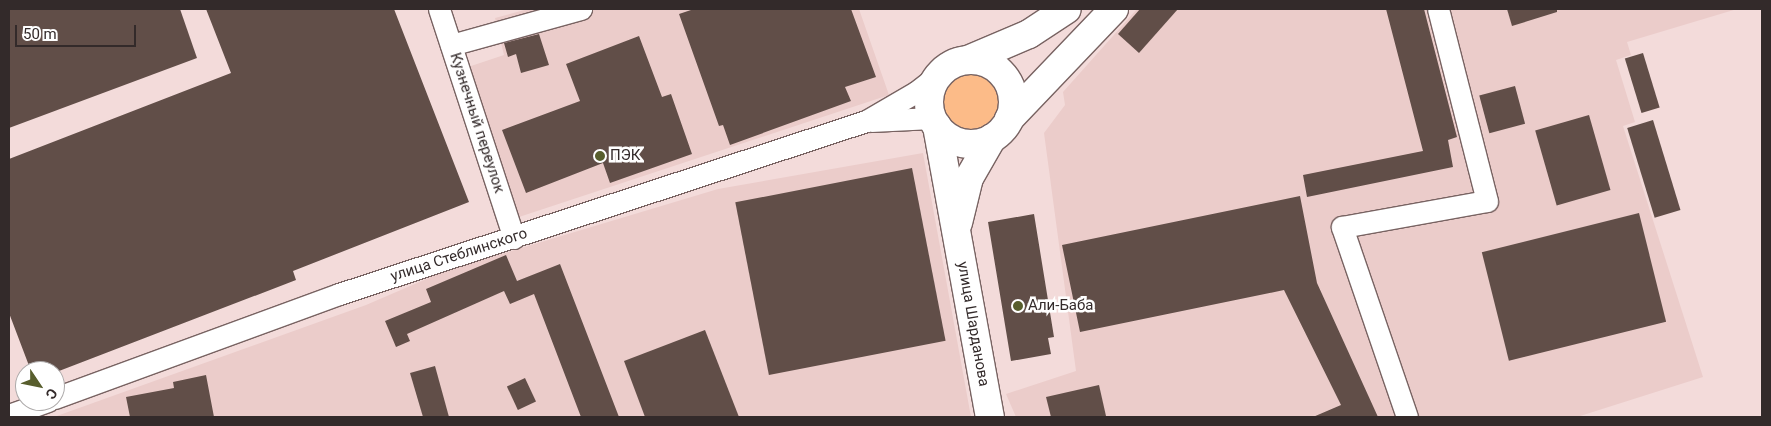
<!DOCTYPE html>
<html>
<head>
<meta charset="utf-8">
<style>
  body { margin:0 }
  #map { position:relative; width:1771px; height:426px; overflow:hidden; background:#f3dbda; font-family:Roboto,sans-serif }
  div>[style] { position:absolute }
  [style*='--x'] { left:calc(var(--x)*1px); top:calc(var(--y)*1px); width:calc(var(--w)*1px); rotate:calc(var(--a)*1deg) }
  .built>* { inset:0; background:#ebccca }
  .green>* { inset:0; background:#fcbb88 }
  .round { border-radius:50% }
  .building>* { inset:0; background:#614e48; transform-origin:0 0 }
  .roads { filter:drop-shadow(1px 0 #786362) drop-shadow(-1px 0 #786362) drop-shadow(0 1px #786362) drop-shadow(0 -1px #786362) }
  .minor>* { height:21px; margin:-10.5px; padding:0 10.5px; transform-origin:10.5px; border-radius:10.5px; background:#fff }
  .major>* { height:28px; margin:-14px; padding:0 14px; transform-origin:14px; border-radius:14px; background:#fff }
  .major>.ring { margin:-14px; padding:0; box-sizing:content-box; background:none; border:28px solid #fff; border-radius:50% }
  .dots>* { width:14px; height:14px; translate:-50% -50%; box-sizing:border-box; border:2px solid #fff; border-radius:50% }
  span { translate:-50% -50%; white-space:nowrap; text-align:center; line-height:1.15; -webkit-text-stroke:5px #fff; paint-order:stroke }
  .street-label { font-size:15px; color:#332a2a }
  .poi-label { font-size:15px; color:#332a2a }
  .left { translate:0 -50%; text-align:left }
  .frame { position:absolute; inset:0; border:10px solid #332a2a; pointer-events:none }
  .north { position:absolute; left:15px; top:361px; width:50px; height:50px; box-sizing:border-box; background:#fff; border:1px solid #adaaaa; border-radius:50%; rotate:124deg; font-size:14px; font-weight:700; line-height:20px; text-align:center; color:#332a2a }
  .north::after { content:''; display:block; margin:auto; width:18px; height:22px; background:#585e2d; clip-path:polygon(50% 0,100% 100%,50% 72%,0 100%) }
  .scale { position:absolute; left:15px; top:25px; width:121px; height:22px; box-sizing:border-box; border:2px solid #332a2a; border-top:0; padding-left:6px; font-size:15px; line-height:18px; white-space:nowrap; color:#332a2a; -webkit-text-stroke:4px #fff; paint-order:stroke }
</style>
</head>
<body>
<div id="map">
  <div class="built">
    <i style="clip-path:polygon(528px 9px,859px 9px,889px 95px,519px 217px,465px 68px,504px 55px,495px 18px)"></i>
    <i style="clip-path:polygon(1137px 9px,1737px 9px,1627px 42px,1631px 55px,1616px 60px,1635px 122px,1623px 126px,1703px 377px,1577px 417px,1016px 417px,1006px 394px,1076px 371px,1044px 133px,1065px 105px,1063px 92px)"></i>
    <i style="clip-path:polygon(923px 153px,971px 417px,54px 417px,366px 305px,445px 271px,718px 189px)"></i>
  </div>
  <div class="green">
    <i class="round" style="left:941px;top:74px;width:58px;height:58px"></i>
  </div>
  <div class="building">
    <i style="clip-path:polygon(9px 9px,180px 9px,197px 58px,9px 128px)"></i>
    <i style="clip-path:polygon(206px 9px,394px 9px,469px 202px,293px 271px,296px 280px,59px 371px,31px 371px,9px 313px,9px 159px,231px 73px)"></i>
    <i style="clip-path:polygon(694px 9px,851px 9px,876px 77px,845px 87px,851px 101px,730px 145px,723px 125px,719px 126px,679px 14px)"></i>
    <i style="clip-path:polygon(1140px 9px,1178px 9px,1139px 53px,1118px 34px)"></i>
    <i style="clip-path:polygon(1386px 9px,1424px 9px,1457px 137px,1448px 140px,1453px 167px,1307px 197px,1303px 175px,1423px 151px)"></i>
    <i style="clip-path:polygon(1507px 9px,1557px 9px,1557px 12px,1512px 26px)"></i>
    <i style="clip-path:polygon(539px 34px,549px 65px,521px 73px,516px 54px,508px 57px,504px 43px)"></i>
    <i style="clip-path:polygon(639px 36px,662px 97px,671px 94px,692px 154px,610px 183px,603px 163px,526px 193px,502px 130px,580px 101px,566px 64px)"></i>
    <i style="left:1643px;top:53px;width:57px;height:19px;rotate:73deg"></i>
    <i style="left:1515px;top:86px;width:39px;height:37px;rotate:75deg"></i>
    <i style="left:1589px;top:115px;width:78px;height:56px;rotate:74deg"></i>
    <i style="left:1653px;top:120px;width:94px;height:27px;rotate:73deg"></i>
    <i style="left:912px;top:168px;width:176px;height:180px;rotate:79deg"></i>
    <i style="clip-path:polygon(1300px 196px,1317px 283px,1378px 417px,1313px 417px,1341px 405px,1284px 290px,1080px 332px,1062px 245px)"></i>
    <i style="left:1639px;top:213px;width:112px;height:162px;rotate:76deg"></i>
    <i style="clip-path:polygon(1034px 214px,1054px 337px,1048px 338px,1051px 354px,1011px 361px,988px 222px)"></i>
    <i style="clip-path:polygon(506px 255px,517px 281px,560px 264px,619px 417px,581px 417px,534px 294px,510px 304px,504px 291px,407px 334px,410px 341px,396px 347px,385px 321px,431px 302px,426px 289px)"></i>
    <i style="clip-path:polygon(705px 330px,739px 417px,645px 417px,624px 361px)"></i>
    <i style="clip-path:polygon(435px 366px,449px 417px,423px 417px,410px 373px)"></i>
    <i style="clip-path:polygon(206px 375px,214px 417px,130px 417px,126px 397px,174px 388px,173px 382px)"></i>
    <i style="left:525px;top:378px;width:26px;height:20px;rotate:65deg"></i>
    <i style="clip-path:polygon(1099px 385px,1106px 416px,1051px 417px,1046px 397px)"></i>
  </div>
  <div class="roads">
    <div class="minor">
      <i style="--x:439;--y:9;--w:241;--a:71.9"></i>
      <i style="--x:451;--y:45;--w:135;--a:-15.5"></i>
      <i style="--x:871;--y:121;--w:61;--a:-2.8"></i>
      <i style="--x:55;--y:398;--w:302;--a:-20.1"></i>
      <i style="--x:339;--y:294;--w:555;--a:-18.17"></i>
      <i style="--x:866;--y:121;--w:58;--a:-30.1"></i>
      <i style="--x:916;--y:92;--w:31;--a:-38"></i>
      <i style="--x:9;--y:415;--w:41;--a:-19.7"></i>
      <i style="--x:1407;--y:417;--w:201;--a:-108.9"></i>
      <i style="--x:1342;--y:227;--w:147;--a:-10.2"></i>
      <i style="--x:1487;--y:201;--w:198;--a:-104.3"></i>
    </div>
    <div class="major">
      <i style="--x:968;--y:60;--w:66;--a:-23.1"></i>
      <i style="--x:1029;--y:34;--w:45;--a:-33.3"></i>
      <i class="ring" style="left:929px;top:60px;width:56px;height:56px"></i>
      <i style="--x:1009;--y:119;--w:152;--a:-46.3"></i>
      <i style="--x:937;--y:126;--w:296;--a:79.7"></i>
      <i style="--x:958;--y:223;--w:46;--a:-76.3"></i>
      <i style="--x:969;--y:178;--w:46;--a:-60.1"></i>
    </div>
  </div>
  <div class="dots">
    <i style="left:600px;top:156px;background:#585e2d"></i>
    <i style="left:1018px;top:306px;background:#585e2d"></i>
  </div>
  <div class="street-label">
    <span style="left:477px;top:123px;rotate:72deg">Кузнечный переулок</span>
    <span style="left:459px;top:255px;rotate:-18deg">улица Стеблинского</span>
    <span style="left:973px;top:324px;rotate:80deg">улица Шарданова</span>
  </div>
  <div class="poi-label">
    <span class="left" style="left:610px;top:156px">ПЭК</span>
    <span class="left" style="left:1028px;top:306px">Али-Баба</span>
  </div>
  <div class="frame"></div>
  <div class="north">С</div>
  <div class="scale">50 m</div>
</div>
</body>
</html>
